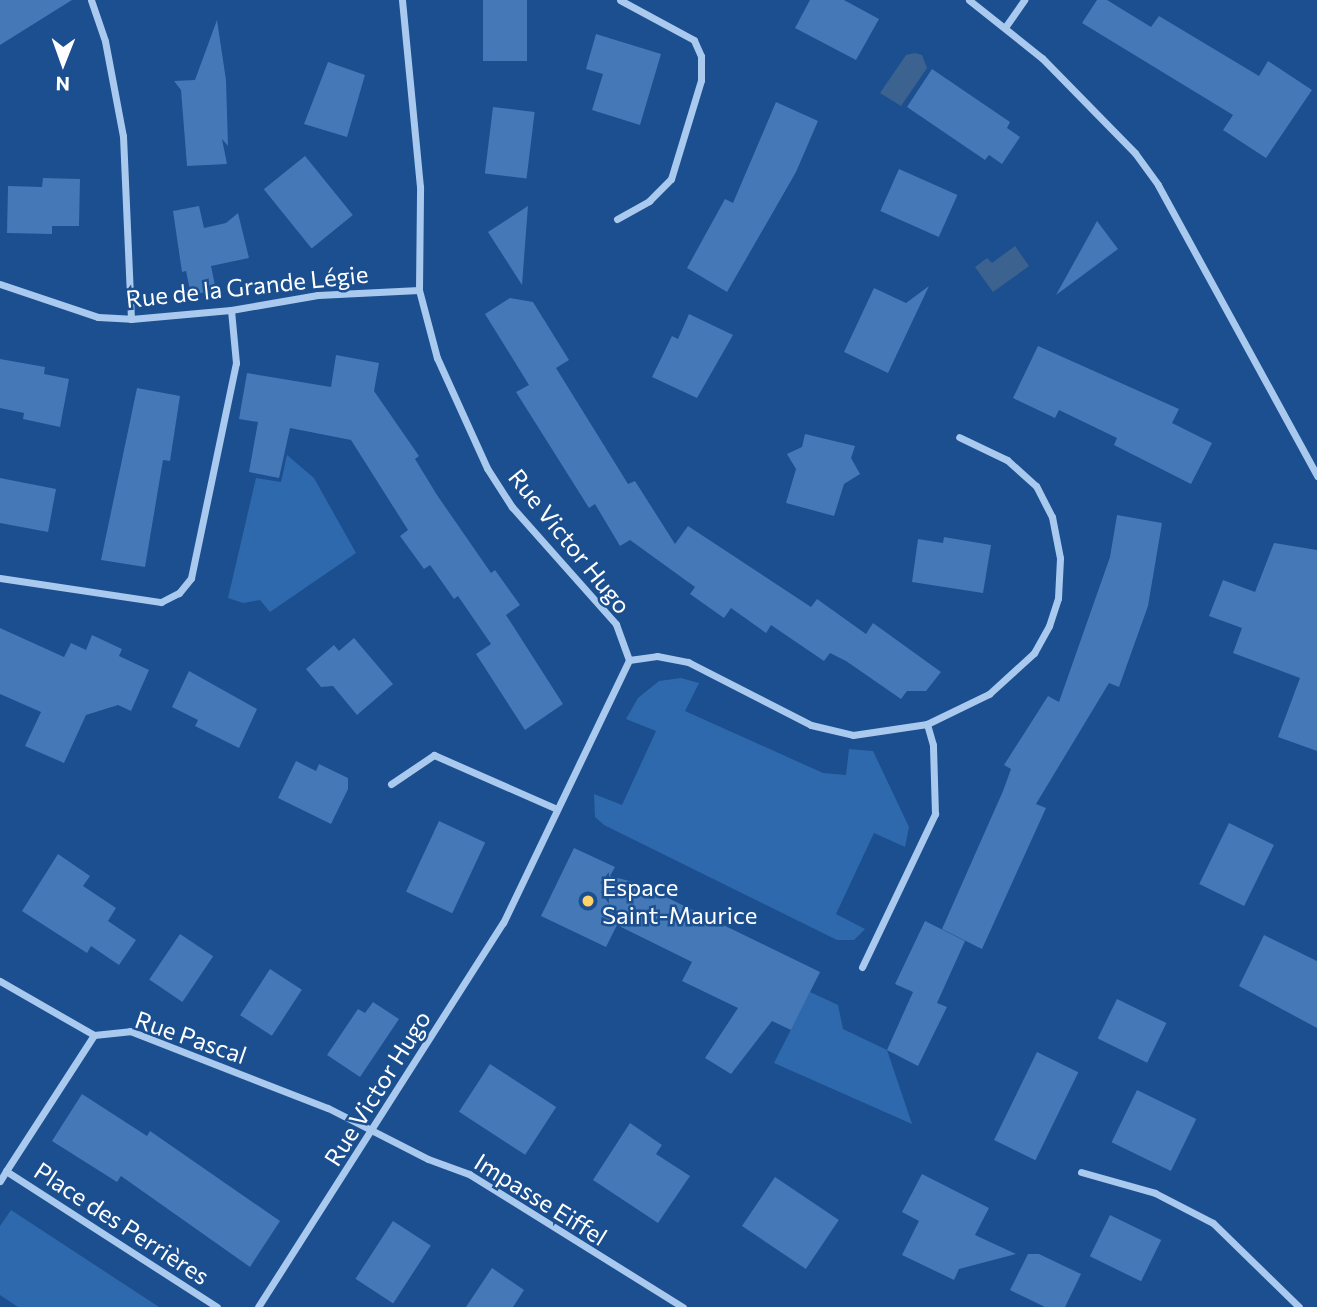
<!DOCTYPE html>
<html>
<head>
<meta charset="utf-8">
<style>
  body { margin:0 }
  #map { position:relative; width:1317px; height:1307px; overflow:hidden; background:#1b4f8f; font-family:Commissioner,sans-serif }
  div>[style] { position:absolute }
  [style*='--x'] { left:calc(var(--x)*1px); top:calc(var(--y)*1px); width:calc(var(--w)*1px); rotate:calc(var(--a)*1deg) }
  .green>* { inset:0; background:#2e69ad }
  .water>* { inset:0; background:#3c6290 }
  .building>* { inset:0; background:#4478b7; transform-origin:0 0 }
  .street>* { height:7px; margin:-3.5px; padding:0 3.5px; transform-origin:3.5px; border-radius:3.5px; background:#a9c9ee }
  .dots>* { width:19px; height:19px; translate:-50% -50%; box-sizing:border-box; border:4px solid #1b4f8f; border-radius:50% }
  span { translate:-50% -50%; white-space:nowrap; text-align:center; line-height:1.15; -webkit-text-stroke:5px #1b4f8f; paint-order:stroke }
  .street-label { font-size:24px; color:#fff }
  .poi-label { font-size:24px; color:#fff }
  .left { translate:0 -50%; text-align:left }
  .north { position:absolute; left:28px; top:28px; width:70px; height:70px; -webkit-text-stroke:5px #1b4f8f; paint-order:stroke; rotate:181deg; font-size:19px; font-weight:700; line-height:28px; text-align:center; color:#fff }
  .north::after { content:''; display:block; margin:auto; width:24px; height:32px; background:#fff; clip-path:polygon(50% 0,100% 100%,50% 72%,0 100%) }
</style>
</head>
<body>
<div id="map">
  <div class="green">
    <i style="clip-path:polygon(287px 455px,314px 478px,356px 553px,270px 612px,260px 600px,243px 603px,228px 598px,256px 478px,281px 482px)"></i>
    <i style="clip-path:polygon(681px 678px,699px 683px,685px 711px,823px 773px,846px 775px,849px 749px,873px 751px,909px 827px,905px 847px,874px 833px,836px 914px,865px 929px,854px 940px,837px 940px,604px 825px,595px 817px,594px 794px,622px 805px,656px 731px,626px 719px,638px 698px,659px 681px)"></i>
    <i style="clip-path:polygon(810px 992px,838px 1005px,843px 1029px,887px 1050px,912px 1124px,774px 1063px)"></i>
    <i style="clip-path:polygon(11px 1210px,159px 1307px,18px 1307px,0 1295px,0 1226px)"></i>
  </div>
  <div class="water">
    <i style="clip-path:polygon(915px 53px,922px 55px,927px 68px,901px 106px,880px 93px,906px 55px)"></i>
    <i style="clip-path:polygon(1015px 246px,1029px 266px,993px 292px,975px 267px,987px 258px,992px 263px)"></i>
  </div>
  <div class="building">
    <i style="clip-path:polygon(0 0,72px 0,0 45px)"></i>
    <i style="left:483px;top:0;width:44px;height:61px"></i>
    <i style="clip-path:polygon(810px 0,844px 0,879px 19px,856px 60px,795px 28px)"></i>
    <i style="clip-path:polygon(1097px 0,1107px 0,1151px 27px,1159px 16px,1259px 76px,1268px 61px,1312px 90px,1266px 158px,1223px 130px,1233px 115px,1082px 23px)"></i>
    <i style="clip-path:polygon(217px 20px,226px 80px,228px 146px,222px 139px,227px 164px,187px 166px,181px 90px,174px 81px,195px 80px)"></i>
    <i style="clip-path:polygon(596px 34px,661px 54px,640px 125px,592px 110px,603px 74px,586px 69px)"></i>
    <i style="clip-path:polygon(328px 62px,365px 75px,347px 137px,304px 124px)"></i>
    <i style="clip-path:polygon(932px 69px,1010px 122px,1007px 128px,1020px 137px,1002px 164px,989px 155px,985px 160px,907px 107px)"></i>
    <i style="clip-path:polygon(776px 102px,818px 121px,796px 172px,727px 292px,687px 268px,725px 199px,733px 203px)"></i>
    <i style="left:493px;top:107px;width:42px;height:67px;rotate:7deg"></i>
    <i style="left:305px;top:156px;width:76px;height:53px;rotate:51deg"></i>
    <i style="left:899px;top:169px;width:64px;height:46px;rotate:24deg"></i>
    <i style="clip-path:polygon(43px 178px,80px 179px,79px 226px,52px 226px,52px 234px,7px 233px,8px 186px,42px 187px)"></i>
    <i style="clip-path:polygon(199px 206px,204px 228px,226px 223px,238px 213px,249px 258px,211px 266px,216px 290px,191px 295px,186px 271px,182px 272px,173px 211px)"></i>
    <i style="clip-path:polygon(528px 206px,522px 285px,488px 232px)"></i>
    <i style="clip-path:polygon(1097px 221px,1118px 249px,1056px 295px)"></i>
    <i style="clip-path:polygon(929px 286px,888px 373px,844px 352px,874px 288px,906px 303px)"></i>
    <i style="clip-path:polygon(510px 298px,533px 302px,569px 360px,556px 368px,628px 484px,635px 481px,675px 544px,688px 526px,811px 607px,817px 599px,866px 634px,873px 623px,941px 672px,926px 691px,907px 691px,901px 699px,846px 661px,830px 653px,824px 661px,771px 625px,766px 633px,731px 608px,724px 618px,690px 594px,695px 587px,630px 540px,620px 546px,595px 504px,589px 508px,516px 392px,529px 385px,485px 314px)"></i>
    <i style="clip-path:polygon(689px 314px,733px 335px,697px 398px,652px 377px,672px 336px,678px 339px)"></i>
    <i style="clip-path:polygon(1038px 346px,1179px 409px,1172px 423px,1212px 443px,1191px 484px,1114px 445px,1117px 438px,1059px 410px,1055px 418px,1013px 398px)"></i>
    <i style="clip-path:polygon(336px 355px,379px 363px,374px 391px,419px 456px,415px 459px,437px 495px,491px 573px,495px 570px,520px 605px,506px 615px,563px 704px,525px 730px,476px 654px,491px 644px,458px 596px,454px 599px,430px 565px,424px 569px,400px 536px,408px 530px,351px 440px,290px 428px,279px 478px,249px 472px,258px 422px,239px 419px,247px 373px,331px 387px)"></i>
    <i style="clip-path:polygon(0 359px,45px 367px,44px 374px,69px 379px,60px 427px,23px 419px,24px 413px,0 408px)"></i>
    <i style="clip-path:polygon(137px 388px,180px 396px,170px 461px,163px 460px,145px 567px,101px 560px)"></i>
    <i style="clip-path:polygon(805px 434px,855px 446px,851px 458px,860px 474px,844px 484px,834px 516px,786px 503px,796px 469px,787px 454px,802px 447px)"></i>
    <i style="clip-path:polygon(0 478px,56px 489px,48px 532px,0 523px)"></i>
    <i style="clip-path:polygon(1117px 515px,1162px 523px,1148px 606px,1119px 687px,1109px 683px,1036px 804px,1046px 808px,982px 949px,942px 929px,1003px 791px,1011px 769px,1004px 765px,1048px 696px,1059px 702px,1110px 557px)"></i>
    <i style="clip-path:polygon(944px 537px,991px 545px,983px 593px,912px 582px,918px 539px,943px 543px)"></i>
    <i style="clip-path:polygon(1274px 543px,1317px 550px,1317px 751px,1278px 737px,1300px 678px,1233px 653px,1242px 628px,1209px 616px,1223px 580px,1255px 592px)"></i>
    <i style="clip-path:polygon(0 628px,64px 657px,71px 643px,86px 650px,92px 635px,122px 649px,119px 656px,149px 670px,131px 711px,118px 705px,86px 715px,64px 763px,25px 746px,41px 712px,0 694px)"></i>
    <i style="clip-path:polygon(354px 638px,393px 684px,357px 715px,333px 686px,321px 687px,306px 669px,334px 645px,339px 651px)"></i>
    <i style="clip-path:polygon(189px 671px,257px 709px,239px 748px,195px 726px,198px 720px,172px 707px)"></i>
    <i style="clip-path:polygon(296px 761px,316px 771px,319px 764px,348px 778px,348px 789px,331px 824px,278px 798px)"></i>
    <i style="left:439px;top:821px;width:51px;height:78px;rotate:25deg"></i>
    <i style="left:1229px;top:823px;width:50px;height:68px;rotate:26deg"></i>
    <i style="clip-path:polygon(574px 848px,615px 867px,610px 876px,637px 883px,820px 972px,791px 1030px,772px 1021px,731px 1074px,705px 1058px,738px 1008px,682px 981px,692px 962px,617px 925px,606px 947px,541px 916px)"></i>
    <i style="clip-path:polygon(58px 854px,90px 876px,83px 886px,116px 908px,108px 921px,136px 940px,119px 965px,91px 946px,87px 953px,22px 911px)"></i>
    <i style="clip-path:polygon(925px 921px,965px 941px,937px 1003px,947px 1007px,918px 1066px,887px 1050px,913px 992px,895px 984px)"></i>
    <i style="left:180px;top:934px;width:40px;height:55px;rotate:34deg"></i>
    <i style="clip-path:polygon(1264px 935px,1317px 961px,1317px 1028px,1239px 986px)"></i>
    <i style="left:270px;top:969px;width:38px;height:55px;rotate:33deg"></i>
    <i style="left:1117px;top:999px;width:55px;height:44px;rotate:26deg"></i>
    <i style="clip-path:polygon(373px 1002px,399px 1019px,360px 1077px,327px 1055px,358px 1009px,365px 1013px)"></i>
    <i style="left:1037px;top:1052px;width:46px;height:98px;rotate:26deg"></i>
    <i style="left:490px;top:1064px;width:79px;height:57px;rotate:33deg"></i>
    <i style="left:1137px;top:1090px;width:66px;height:58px;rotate:26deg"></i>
    <i style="clip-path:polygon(82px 1094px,147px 1136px,150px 1131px,280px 1221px,250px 1267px,121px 1176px,117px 1182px,52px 1141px)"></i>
    <i style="clip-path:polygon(630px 1123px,662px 1145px,656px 1154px,690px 1176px,658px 1223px,593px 1180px)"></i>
    <i style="clip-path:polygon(922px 1174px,989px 1208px,975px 1235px,1016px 1254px,959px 1269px,954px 1280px,902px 1255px,919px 1221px,902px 1212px)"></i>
    <i style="left:775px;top:1177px;width:77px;height:59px;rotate:34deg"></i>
    <i style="left:1110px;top:1215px;width:57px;height:46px;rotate:26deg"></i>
    <i style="left:393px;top:1221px;width:45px;height:69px;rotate:33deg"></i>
    <i style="clip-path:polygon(1028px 1254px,1039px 1254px,1081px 1274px,1065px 1307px,1045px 1307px,1010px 1290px)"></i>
    <i style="clip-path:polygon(492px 1268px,524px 1290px,513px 1307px,466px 1307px)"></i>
  </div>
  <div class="street">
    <i style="--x:91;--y:0;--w:43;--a:71.1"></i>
    <i style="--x:105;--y:41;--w:97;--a:79.3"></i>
    <i style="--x:123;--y:136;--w:183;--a:87.5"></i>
    <i style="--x:969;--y:0;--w:93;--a:38.5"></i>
    <i style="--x:1042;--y:58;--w:133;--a:45.6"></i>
    <i style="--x:1135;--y:153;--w:39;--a:54"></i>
    <i style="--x:1158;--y:185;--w:332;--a:61.3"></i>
    <i style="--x:1006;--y:26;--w:32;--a:-55"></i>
    <i style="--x:617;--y:219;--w:37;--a:-29"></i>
    <i style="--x:649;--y:201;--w:31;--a:-45"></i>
    <i style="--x:671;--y:179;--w:103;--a:-73.1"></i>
    <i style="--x:701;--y:80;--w:24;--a:-90"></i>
    <i style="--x:701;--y:56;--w:17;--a:-114"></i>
    <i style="--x:694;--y:40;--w:84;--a:-151.6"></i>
    <i style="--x:0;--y:284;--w:103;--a:18.6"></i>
    <i style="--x:98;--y:317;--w:33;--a:3"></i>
    <i style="--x:131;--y:319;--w:100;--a:-5.1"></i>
    <i style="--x:231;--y:310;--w:88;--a:-9.8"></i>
    <i style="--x:318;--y:295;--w:101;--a:-2.8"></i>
    <i style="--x:0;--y:578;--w:163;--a:8.5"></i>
    <i style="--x:161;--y:602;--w:20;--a:-27"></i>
    <i style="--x:179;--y:593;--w:19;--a:-51"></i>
    <i style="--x:191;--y:578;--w:220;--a:-78.2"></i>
    <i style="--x:236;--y:363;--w:53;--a:-95.4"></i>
    <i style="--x:629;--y:660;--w:28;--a:-8"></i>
    <i style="--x:657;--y:656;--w:32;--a:11"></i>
    <i style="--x:688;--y:662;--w:138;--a:27.1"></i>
    <i style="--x:811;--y:725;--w:43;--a:13.4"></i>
    <i style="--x:853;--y:735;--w:75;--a:-8.5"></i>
    <i style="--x:927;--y:724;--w:69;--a:-25.8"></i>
    <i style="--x:989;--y:694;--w:61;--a:-42.3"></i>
    <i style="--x:1034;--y:653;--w:31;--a:-61"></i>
    <i style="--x:1049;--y:626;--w:29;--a:-72"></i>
    <i style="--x:1058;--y:598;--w:40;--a:-87.1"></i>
    <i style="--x:1060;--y:558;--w:42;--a:-101"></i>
    <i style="--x:1052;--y:517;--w:35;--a:-117"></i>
    <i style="--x:1036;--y:486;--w:39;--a:-138"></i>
    <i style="--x:1007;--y:460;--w:53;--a:-154.4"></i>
    <i style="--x:391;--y:784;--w:52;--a:-34"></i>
    <i style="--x:434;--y:755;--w:134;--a:23.7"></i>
    <i style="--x:862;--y:967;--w:170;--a:-64.5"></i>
    <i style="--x:935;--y:814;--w:69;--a:-91.7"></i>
    <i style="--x:933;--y:745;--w:22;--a:-106"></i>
    <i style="--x:0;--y:981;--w:108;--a:29.9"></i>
    <i style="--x:94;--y:1035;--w:36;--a:-6"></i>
    <i style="--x:130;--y:1031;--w:212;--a:21.3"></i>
    <i style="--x:328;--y:1108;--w:112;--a:27"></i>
    <i style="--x:428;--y:1159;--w:44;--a:20.1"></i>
    <i style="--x:469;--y:1174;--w:252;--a:31.9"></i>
    <i style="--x:6;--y:1171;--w:162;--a:-57.1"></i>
    <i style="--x:1081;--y:1172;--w:77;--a:15.8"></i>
    <i style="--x:1155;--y:1193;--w:65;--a:27.3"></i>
    <i style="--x:1213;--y:1223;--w:120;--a:44.3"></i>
    <i style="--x:0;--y:1181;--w:12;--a:-59"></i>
    <i style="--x:6;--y:1171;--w:251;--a:32.8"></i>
    <i style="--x:258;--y:1307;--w:456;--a:-57.5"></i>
    <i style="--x:503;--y:923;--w:292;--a:-64.4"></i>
    <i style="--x:629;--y:660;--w:38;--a:-110"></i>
    <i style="--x:616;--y:624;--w:157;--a:-131.6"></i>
    <i style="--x:512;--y:507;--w:46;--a:-122.7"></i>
    <i style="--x:487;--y:468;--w:121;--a:-114.4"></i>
    <i style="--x:437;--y:358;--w:70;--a:-104.8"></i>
    <i style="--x:419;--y:290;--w:103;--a:-89.4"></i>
    <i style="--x:420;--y:187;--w:188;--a:-95.5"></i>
  </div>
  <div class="dots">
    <i style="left:588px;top:901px;background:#ffd166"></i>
  </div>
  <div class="street-label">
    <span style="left:247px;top:286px;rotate:-6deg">Rue de la Grande Légie</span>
    <span style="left:570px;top:541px;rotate:51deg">Rue Victor Hugo</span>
    <span style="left:191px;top:1037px;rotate:19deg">Rue Pascal</span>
    <span style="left:377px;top:1088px;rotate:-58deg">Rue Victor Hugo</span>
    <span style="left:541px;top:1199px;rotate:32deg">Impasse Eiffel</span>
    <span style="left:122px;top:1223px;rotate:33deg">Place des Perrières</span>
  </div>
  <div class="poi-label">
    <span class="left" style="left:602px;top:901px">Espace<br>Saint-Maurice</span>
  </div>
  <div class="north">N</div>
</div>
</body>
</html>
